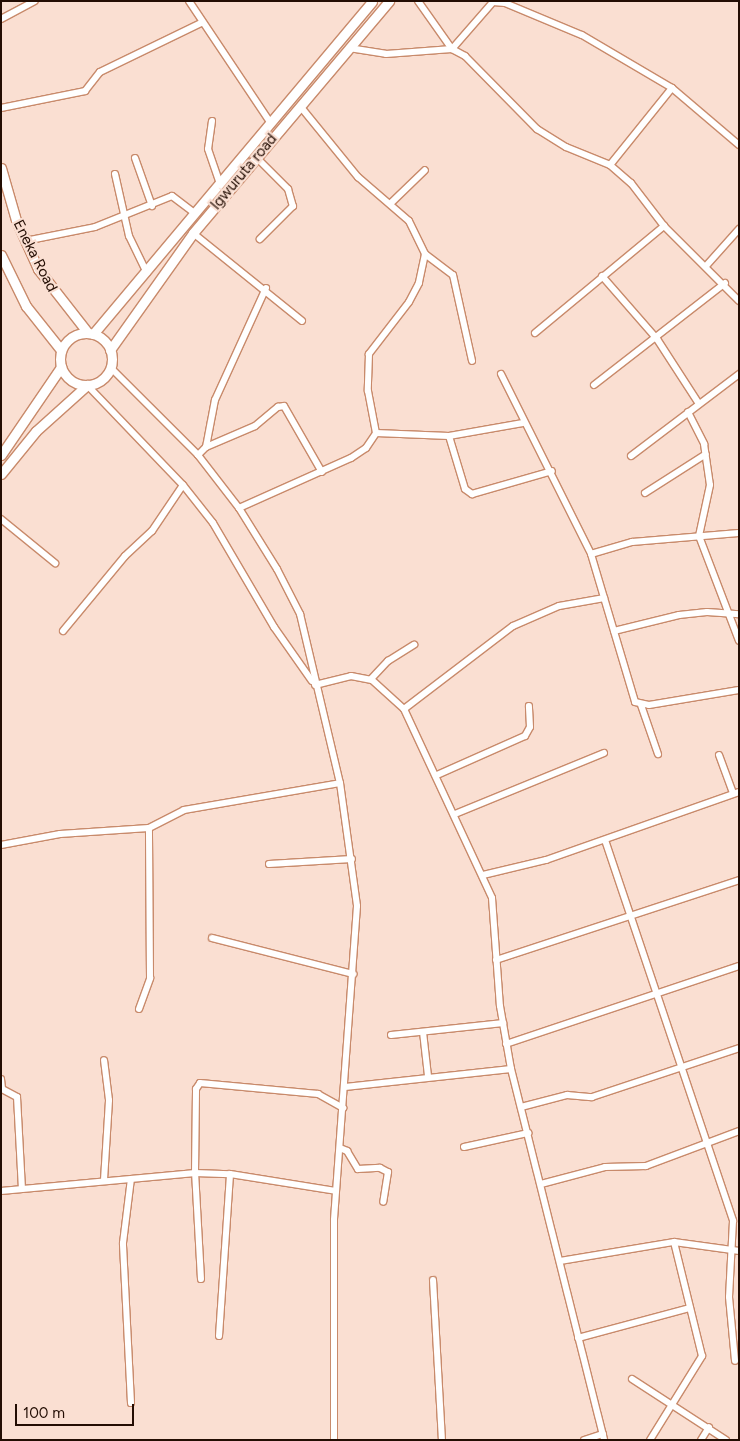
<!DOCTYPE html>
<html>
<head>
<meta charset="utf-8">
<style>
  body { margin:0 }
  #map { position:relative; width:740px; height:1441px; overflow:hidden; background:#fadfd2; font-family:Figtree,sans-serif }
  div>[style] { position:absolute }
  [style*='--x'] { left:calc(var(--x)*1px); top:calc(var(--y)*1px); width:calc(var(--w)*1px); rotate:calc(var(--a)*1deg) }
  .roads { filter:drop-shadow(1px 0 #c88a6b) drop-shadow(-1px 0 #c88a6b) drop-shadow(0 1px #c88a6b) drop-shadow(0 -1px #c88a6b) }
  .minor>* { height:6px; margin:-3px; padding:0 3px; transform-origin:3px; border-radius:3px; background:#fff }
  .secondary>* { height:9px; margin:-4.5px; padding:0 4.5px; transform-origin:4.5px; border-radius:4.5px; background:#fff }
  .secondary>.ring { margin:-4.5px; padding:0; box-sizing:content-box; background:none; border:9px solid #fff; border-radius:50% }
  span { translate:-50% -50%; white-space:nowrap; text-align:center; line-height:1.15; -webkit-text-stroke:4.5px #fadfd2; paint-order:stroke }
  .street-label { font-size:15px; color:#230d03 }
  .frame { position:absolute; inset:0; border:2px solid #230d03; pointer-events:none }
  .scale { position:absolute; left:15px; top:1404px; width:119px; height:22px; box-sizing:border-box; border:2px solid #230d03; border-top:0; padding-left:6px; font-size:15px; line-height:18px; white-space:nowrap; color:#230d03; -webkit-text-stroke:4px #fadfd2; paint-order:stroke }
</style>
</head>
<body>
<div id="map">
  <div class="roads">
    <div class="minor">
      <i style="--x:189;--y:1;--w:146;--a:56.2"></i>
      <i style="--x:418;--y:1;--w:59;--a:54.7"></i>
      <i style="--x:452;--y:49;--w:62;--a:-48.9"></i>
      <i style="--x:493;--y:2;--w:12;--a:5"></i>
      <i style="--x:505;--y:3;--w:83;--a:22.6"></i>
      <i style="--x:582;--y:35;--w:104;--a:30.5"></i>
      <i style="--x:672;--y:88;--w:88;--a:40.4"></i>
      <i style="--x:1;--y:19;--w:38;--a:-28"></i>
      <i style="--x:349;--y:48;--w:37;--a:9"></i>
      <i style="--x:386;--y:54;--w:66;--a:-4.3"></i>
      <i style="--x:452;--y:49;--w:15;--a:28"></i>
      <i style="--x:465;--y:56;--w:103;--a:45.4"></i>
      <i style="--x:537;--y:129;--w:34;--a:32"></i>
      <i style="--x:566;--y:147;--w:48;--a:22.2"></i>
      <i style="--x:610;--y:165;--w:28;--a:41"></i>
      <i style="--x:631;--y:183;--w:54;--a:52.5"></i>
      <i style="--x:664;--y:226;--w:106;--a:45"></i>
      <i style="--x:300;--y:106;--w:92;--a:50.8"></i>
      <i style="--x:358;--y:177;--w:67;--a:40.8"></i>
      <i style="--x:409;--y:221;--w:37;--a:64"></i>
      <i style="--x:425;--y:254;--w:30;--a:102"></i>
      <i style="--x:419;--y:283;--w:21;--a:118"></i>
      <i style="--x:409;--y:302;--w:66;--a:127.6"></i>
      <i style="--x:369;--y:354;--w:37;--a:92"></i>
      <i style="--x:368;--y:391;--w:43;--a:79.2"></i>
      <i style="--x:1;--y:108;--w:86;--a:-11.4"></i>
      <i style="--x:85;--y:91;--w:24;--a:-52"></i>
      <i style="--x:100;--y:72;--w:114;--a:-25.9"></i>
      <i style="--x:212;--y:121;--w:28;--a:98"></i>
      <i style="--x:208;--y:149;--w:37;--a:71"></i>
      <i style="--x:135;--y:158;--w:51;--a:70.5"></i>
      <i style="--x:257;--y:158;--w:44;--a:45"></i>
      <i style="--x:288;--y:189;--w:18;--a:74"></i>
      <i style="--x:293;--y:206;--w:47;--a:135"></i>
      <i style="--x:610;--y:165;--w:99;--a:-51.2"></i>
      <i style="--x:115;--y:174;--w:64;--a:77.3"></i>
      <i style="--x:129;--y:236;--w:41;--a:64.1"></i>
      <i style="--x:391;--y:203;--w:47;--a:-44.1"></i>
      <i style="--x:193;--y:233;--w:140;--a:38.9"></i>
      <i style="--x:25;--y:241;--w:71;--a:-11.3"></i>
      <i style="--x:95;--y:227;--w:83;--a:-21.9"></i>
      <i style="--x:172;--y:196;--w:30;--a:37"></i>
      <i style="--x:425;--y:254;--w:35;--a:37"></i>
      <i style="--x:453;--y:275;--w:88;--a:77.5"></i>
      <i style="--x:706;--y:266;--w:50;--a:-48.3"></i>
      <i style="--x:602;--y:276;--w:84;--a:48.9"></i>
      <i style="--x:657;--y:339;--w:77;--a:57.1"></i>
      <i style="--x:535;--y:333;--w:168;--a:-39.7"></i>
      <i style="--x:111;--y:368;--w:123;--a:45"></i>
      <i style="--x:198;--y:455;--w:67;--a:52.3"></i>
      <i style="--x:239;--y:508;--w:72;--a:58.1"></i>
      <i style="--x:277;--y:569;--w:51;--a:62.9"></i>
      <i style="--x:300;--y:614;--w:174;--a:76.7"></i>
      <i style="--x:340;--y:783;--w:124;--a:82.1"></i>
      <i style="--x:357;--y:906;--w:315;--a:94.2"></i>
      <i style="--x:334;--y:1220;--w:220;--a:90"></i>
      <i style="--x:501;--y:374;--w:201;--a:63.4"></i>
      <i style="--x:591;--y:554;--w:154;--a:73.4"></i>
      <i style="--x:635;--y:702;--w:14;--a:12"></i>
      <i style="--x:649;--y:705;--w:91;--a:-9.5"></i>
      <i style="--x:87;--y:385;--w:139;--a:46.2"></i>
      <i style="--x:183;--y:485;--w:48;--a:51.7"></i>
      <i style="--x:213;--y:523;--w:121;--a:59.6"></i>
      <i style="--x:274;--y:627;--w:66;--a:54.9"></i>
      <i style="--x:594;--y:385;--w:166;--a:-37.9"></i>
      <i style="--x:688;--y:412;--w:36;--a:63"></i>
      <i style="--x:704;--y:444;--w:41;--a:81.7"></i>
      <i style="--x:710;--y:485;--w:52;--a:102.2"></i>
      <i style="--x:699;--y:536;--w:112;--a:69.1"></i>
      <i style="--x:449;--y:436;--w:55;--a:73.2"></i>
      <i style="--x:465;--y:489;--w:9;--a:36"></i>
      <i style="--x:472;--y:494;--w:83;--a:-16"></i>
      <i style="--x:206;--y:447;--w:48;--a:-79.2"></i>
      <i style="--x:215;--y:400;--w:123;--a:-65.5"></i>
      <i style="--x:198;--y:455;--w:11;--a:-45"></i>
      <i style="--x:206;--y:447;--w:53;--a:-23.2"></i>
      <i style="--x:255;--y:426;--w:30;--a:-40"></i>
      <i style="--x:278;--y:407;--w:6;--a:-9"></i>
      <i style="--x:284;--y:406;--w:76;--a:60.1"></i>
      <i style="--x:631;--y:456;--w:136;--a:-37.2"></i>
      <i style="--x:645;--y:493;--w:72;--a:-32.6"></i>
      <i style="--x:239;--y:508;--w:123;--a:-24.1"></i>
      <i style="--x:351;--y:458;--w:18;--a:-34"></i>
      <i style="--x:366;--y:448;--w:18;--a:-56"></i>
      <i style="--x:376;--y:433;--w:73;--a:2.4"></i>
      <i style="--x:449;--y:436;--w:75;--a:-10"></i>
      <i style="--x:1;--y:519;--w:70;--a:39.2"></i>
      <i style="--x:591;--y:554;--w:43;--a:-16.3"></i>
      <i style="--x:632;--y:542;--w:107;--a:-4.8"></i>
      <i style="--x:63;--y:631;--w:97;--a:-50.4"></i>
      <i style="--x:125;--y:556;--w:37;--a:-43"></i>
      <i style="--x:152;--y:531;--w:55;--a:-56"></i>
      <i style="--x:614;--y:631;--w:67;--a:-13.8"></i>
      <i style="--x:679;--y:615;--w:28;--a:-6"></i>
      <i style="--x:707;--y:612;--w:32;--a:4"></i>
      <i style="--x:371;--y:679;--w:25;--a:-47"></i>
      <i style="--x:388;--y:661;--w:31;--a:-32"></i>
      <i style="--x:315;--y:685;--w:37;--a:-14"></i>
      <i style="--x:351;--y:676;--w:21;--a:11"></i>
      <i style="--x:372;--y:680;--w:43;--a:42.2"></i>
      <i style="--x:404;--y:709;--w:208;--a:65"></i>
      <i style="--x:492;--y:898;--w:108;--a:85.8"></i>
      <i style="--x:500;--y:1006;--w:64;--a:80.1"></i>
      <i style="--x:511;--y:1069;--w:382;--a:75.9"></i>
      <i style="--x:641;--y:705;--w:52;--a:70.9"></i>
      <i style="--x:404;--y:709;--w:137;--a:-37.3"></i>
      <i style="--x:513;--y:626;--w:50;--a:-23.5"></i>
      <i style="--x:559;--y:606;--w:46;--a:-10.1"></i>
      <i style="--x:719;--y:755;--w:40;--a:69.8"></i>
      <i style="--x:437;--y:775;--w:96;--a:-23.9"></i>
      <i style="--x:525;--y:736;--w:10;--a:-61"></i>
      <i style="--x:530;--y:727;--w:21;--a:-93"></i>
      <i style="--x:455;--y:814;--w:161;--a:-22.3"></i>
      <i style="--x:605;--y:840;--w:402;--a:71.4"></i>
      <i style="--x:733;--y:1221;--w:76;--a:93"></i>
      <i style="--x:729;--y:1297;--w:64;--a:84.6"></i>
      <i style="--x:1;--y:845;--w:60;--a:-10.6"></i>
      <i style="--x:60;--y:834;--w:89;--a:-3.9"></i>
      <i style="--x:269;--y:864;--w:83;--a:-3.4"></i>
      <i style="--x:483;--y:875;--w:65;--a:-13.4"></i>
      <i style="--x:546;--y:860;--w:205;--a:-19.4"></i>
      <i style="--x:212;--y:938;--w:146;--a:14.3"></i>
      <i style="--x:496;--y:960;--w:256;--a:-18.2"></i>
      <i style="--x:139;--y:1009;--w:33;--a:-70"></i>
      <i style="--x:150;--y:978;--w:150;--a:-90.4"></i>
      <i style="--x:149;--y:828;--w:39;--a:-27"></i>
      <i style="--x:184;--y:810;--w:158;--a:-9.8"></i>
      <i style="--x:423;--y:1032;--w:44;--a:83.5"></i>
      <i style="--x:391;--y:1035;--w:113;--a:-6.1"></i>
      <i style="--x:506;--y:1044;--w:246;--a:-18.5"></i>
      <i style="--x:1;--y:1079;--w:10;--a:84"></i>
      <i style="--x:2;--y:1089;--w:17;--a:28"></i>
      <i style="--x:17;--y:1097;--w:91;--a:86.9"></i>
      <i style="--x:345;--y:1087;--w:167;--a:-6.2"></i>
      <i style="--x:521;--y:1107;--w:48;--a:-14.6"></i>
      <i style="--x:567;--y:1095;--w:25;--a:5"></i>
      <i style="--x:592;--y:1097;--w:155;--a:-18.4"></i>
      <i style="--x:464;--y:1147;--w:66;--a:-12.3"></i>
      <i style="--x:340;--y:1148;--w:8;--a:23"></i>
      <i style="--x:347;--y:1151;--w:21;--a:59"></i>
      <i style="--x:358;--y:1169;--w:22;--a:-3"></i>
      <i style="--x:380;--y:1168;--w:9;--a:27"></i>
      <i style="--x:388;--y:1172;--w:30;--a:99"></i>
      <i style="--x:104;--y:1180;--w:80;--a:-86.4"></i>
      <i style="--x:109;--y:1100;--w:40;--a:-97.1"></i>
      <i style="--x:541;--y:1184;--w:66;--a:-14.9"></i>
      <i style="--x:605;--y:1167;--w:41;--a:-1.4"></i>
      <i style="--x:646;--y:1166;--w:99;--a:-20.6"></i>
      <i style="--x:1;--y:1191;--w:195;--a:-5.3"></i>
      <i style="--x:195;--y:1173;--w:35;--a:2"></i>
      <i style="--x:230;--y:1174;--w:107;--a:9.1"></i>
      <i style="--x:560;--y:1261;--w:116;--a:-9.5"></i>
      <i style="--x:674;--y:1242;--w:66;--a:7.9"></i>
      <i style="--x:201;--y:1279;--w:106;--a:-93.2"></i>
      <i style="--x:195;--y:1173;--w:84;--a:-89.3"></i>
      <i style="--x:196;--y:1089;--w:7;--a:-56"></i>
      <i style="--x:200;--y:1083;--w:119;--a:5.3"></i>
      <i style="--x:318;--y:1094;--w:29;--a:29"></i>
      <i style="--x:433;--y:1280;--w:160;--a:86.8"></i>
      <i style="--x:219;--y:1336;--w:162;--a:-86.1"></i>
      <i style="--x:578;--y:1338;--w:116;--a:-15"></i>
      <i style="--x:632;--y:1379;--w:112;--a:33"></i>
      <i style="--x:131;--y:1403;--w:160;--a:-92.9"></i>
      <i style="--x:123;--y:1243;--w:64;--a:-82.9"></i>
      <i style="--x:584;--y:1440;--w:20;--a:-18"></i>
      <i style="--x:650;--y:1440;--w:99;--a:-58.2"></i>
      <i style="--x:702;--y:1356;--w:117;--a:-103.8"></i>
      <i style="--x:701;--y:1440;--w:15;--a:-58"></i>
    </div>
    <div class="secondary">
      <i style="--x:1;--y:168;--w:54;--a:73.9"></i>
      <i style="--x:16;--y:220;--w:54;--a:65.8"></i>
      <i style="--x:38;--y:269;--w:81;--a:52"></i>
      <i style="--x:1;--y:255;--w:57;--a:63.9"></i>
      <i style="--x:26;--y:306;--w:56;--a:51.5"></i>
      <i class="ring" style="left:60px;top:333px;width:43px;height:43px"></i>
      <i style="--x:93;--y:334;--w:434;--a:-50"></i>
      <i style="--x:110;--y:350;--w:143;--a:-54.6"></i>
      <i style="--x:193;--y:233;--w:304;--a:-49.8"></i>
      <i style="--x:1;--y:455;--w:107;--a:-55.7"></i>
      <i style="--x:1;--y:474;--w:55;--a:-50.9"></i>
      <i style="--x:36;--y:431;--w:69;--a:-42"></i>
    </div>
  </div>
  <div class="street-label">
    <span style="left:244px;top:172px;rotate:-50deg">Igwuruta road</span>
    <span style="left:35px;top:256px;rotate:63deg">Eneka Road</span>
  </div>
  <div class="frame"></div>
  <div class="scale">100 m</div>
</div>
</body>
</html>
